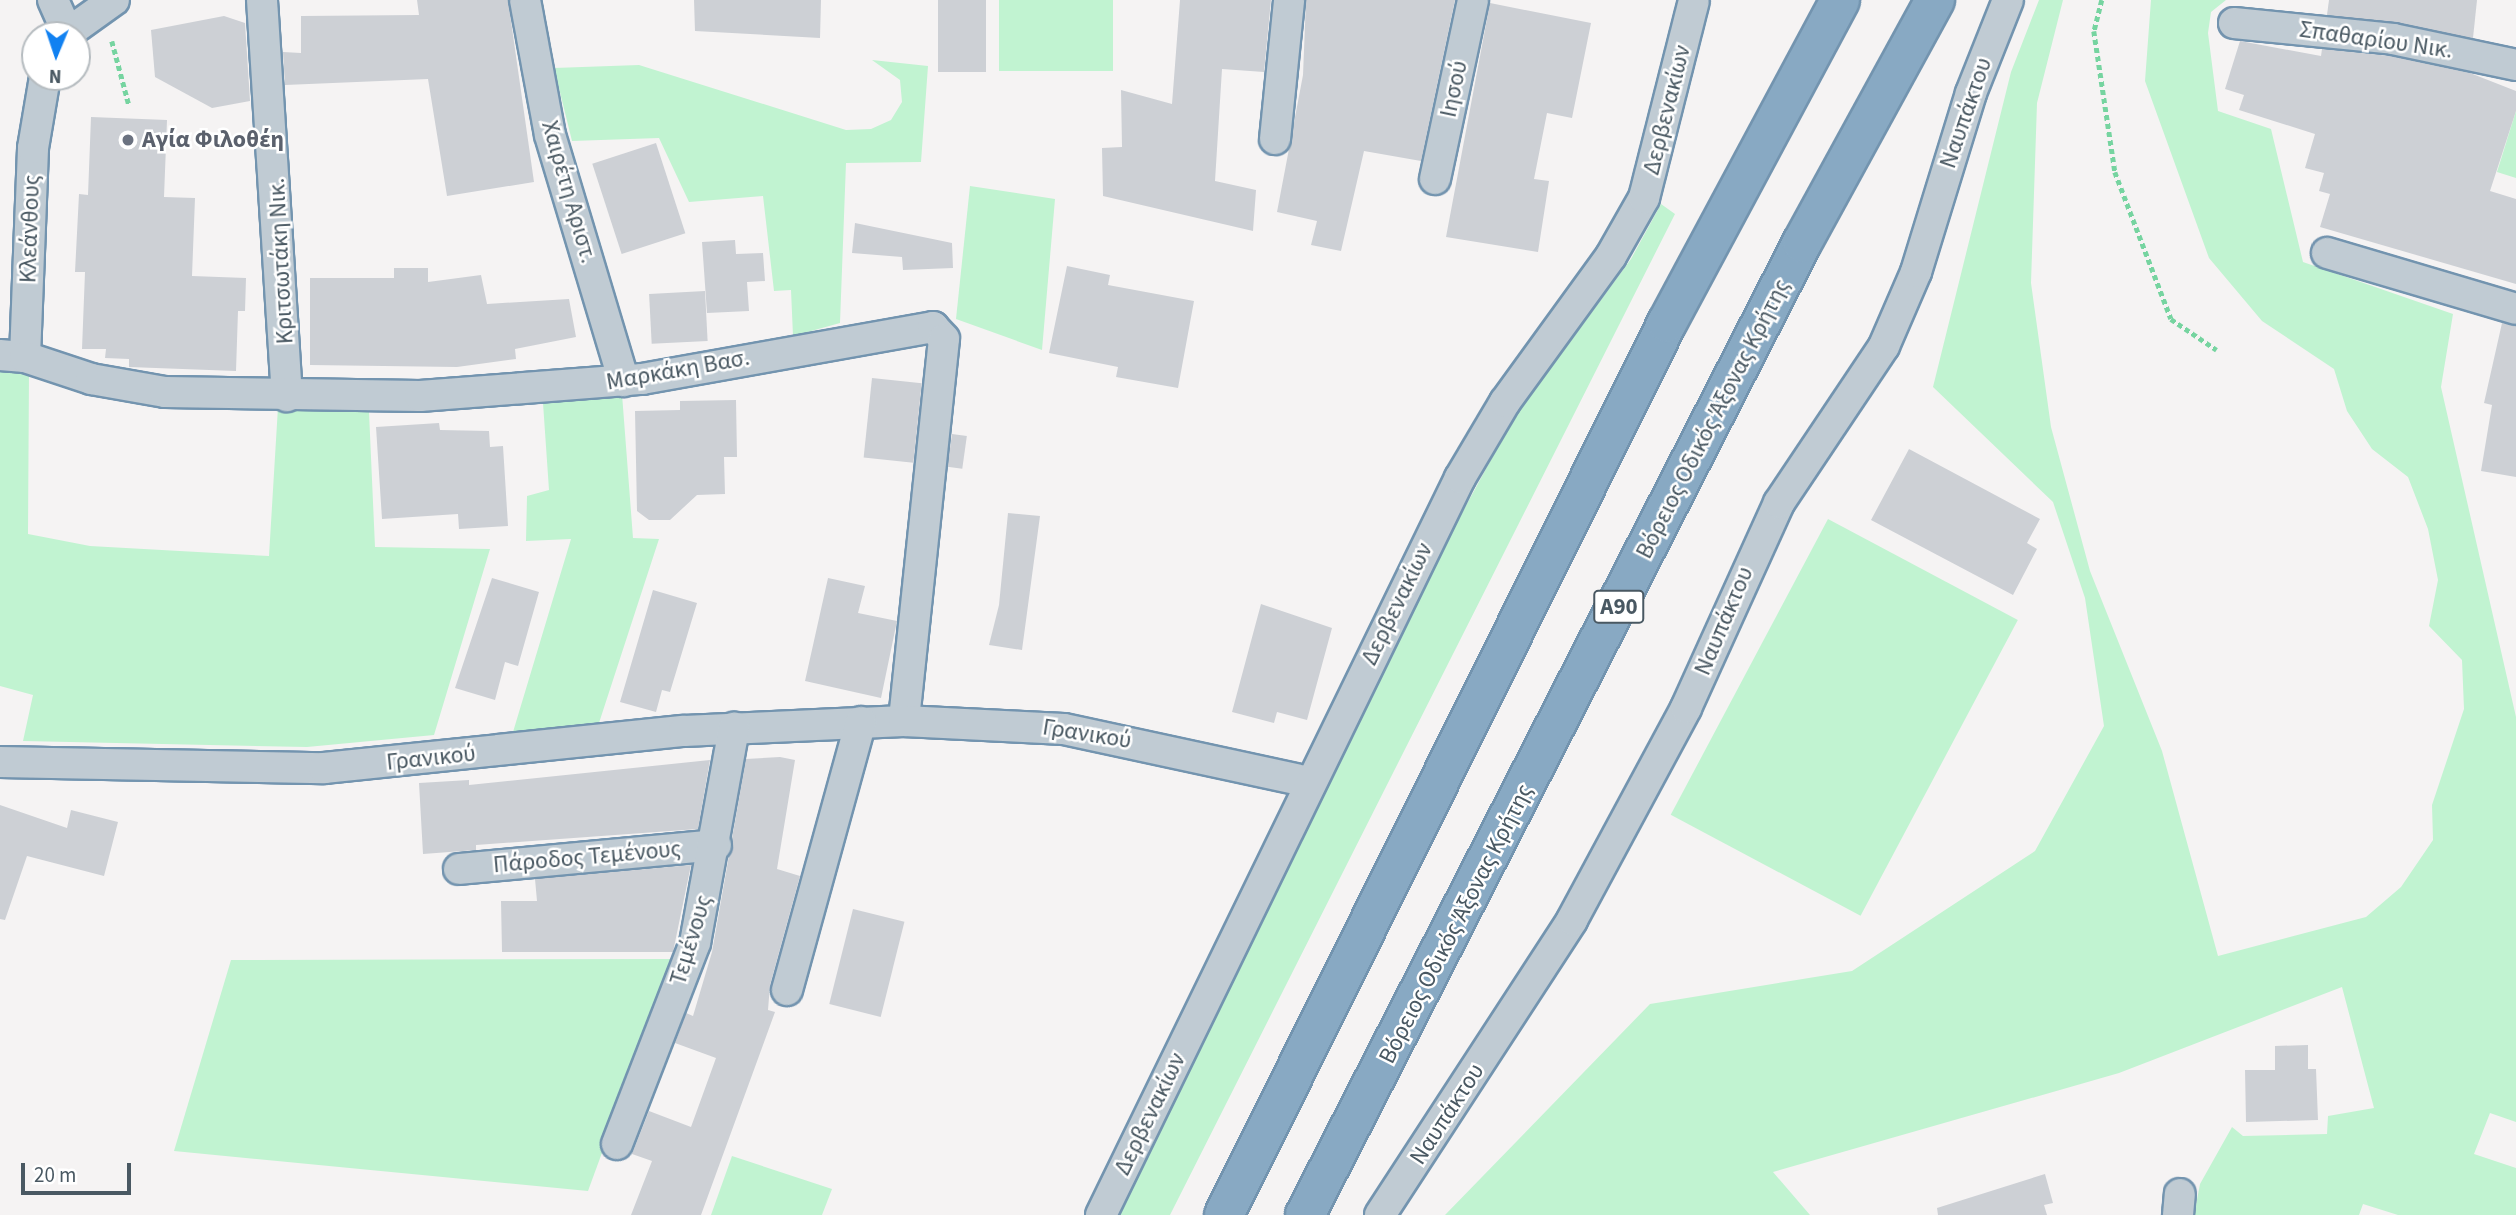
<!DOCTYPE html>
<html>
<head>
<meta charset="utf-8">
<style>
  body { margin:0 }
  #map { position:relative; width:2516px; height:1215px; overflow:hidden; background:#f5f3f3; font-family:"Source Sans 3",sans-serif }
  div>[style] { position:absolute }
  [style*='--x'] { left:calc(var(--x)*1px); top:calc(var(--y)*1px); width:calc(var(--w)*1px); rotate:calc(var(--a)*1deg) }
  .green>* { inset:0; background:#c1f3d1; transform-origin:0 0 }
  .building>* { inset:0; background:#cdd0d5; transform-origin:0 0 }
  .path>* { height:4.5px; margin-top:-2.25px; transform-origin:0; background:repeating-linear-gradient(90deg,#76d4a0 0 5px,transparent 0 8.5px) }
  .roads { filter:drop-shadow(2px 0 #7394af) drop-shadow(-2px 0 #7394af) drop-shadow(0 2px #7394af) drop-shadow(0 -2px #7394af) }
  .street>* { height:30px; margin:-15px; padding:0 15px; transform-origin:15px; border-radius:15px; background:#c0cbd3 }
  .highway>* { height:38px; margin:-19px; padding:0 19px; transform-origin:19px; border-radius:19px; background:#88a9c3 }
  .dots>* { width:19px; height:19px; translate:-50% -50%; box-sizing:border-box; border:4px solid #fff; border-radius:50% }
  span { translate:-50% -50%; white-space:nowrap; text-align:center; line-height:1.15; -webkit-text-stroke:5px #fff; paint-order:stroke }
  .shield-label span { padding:2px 5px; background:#fff; border:2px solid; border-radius:5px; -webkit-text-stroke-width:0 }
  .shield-label { font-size:23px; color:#495862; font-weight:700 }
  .street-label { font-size:24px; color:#495862 }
  .worship-label { font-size:24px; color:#5b616d; font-weight:700 }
  .left { translate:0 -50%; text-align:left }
  .north { position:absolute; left:21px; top:21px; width:70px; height:70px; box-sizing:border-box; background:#fff; border:2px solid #b6bcc0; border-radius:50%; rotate:182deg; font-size:19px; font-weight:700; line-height:28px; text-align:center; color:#495862 }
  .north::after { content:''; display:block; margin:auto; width:24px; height:32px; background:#1181f1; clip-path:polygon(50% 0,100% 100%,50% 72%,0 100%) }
  .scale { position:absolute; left:21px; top:1163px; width:110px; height:32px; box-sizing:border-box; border:4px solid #495862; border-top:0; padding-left:9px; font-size:21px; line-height:24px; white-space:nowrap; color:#495862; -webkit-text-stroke:5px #fff; paint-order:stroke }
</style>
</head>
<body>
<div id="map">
  <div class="green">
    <i style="left:999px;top:0;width:114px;height:71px"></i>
    <i style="clip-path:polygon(2039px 0,2063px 0,2037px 103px,2031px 283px,2051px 427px,2090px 571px,2162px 751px,2218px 956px,2366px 917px,2401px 887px,2433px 840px,2432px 805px,2464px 709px,2462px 660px,2429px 626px,2438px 580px,2428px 529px,2408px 477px,2372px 449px,2347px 411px,2334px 369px,2262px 321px,2209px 258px,2145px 81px,2151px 0,2226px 0,2211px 12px,2208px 33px,2218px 111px,2271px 129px,2303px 262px,2453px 314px,2441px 387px,2516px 717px,2516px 1122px,2490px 1113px,2474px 1154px,2516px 1168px,2516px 1215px,2398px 1215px,2363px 1204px,2359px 1215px,2194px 1215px,2200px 1184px,2232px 1127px,2243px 1136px,2327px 1134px,2328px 1116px,2374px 1108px,2342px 987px,2119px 1073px,1773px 1172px,1810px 1215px,1445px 1215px,1650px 1004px,1852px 971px,2035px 851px,2104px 726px,2085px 598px,2053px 502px,1933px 387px,2011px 72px)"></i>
    <i style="clip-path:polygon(872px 60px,928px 66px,921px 162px,846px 163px,840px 323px,793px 336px,791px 290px,774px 291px,763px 196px,689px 202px,659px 138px,572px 141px,554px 68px,639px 65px,846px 130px,871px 129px,891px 120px,902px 102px,900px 80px)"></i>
    <i style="clip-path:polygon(2516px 111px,2516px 178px,2497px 172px)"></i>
    <i style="clip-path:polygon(970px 186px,1055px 199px,1042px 350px,956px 319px)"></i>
    <i style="clip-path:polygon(1661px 204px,1675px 214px,1170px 1215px,1118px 1215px,1424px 583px,1512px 421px,1631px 259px)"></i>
    <i style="clip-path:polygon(0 371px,29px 374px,28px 534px,90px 546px,269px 556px,278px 407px,369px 412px,375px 547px,490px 549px,434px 735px,307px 747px,23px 741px,33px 695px,0 686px)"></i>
    <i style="clip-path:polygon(622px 394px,633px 538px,659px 539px,598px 726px,513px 732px,571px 539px,526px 541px,527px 496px,549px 490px,543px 403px)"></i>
    <i style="left:1828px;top:519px;width:215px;height:335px;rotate:28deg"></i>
    <i style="clip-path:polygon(673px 959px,588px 1191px,174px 1151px,231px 960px)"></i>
    <i style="clip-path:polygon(732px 1156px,832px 1189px,822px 1215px,711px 1215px)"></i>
  </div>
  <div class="building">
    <i style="clip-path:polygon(417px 0,508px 0,534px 182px,447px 196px,428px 79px,285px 85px,283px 52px,301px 53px,301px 16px,419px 15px)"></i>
    <i style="clip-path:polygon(694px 0,821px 0,820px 38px,695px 31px)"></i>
    <i style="left:938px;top:0;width:48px;height:72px"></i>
    <i style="clip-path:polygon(1180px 0,1271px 0,1264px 72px,1222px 69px,1215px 181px,1256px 190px,1253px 231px,1103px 196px,1102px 148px,1122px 147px,1121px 90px,1172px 104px)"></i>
    <i style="clip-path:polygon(1306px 0,1455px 0,1421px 161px,1364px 151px,1341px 251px,1311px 245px,1317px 221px,1277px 212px,1303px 75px)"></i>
    <i style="clip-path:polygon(2329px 0,2477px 0,2473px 38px,2327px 15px)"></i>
    <i style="clip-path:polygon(1490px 3px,1591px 23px,1572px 118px,1547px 113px,1534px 179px,1549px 181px,1538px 252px,1446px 237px)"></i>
    <i style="clip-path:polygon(224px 16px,245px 23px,250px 101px,212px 108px,155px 77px,151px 30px)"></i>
    <i style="clip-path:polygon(2240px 41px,2321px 56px,2322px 49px,2390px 56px,2470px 73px,2516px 91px,2516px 111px,2490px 191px,2516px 199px,2516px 284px,2320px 227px,2330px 194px,2319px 191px,2324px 173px,2305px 168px,2315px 134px,2239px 110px,2244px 95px,2225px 89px)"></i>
    <i style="clip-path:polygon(91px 117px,167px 120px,164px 197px,195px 198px,192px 276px,246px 278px,245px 311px,238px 311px,236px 371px,129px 367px,129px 359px,105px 358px,106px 349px,82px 349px,85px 272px,75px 272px,79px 194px,88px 195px)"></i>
    <i style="left:656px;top:143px;width:95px;height:67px;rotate:72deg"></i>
    <i style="clip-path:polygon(855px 223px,952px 243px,953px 268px,903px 270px,902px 257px,852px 253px)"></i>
    <i style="clip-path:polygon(735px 240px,736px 254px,763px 253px,765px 281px,747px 282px,749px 311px,707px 313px,702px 242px)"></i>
    <i style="clip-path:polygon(1067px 266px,1110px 275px,1108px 285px,1194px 301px,1178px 388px,1116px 377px,1118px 367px,1049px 353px)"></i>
    <i style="clip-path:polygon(394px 268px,428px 268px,428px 282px,481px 275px,487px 304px,569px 299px,576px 337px,515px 349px,516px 359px,457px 367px,310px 365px,310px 278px,394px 278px)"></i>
    <i style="left:705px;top:291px;width:50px;height:56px;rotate:87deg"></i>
    <i style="clip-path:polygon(2502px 323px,2516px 326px,2516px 477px,2481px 471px,2492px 405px,2484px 403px)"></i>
    <i style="left:872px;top:378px;width:50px;height:80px;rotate:6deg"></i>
    <i style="clip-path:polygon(736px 400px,737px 457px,724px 457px,725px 494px,697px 495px,670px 520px,649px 520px,637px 511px,635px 411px,680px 410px,680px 401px)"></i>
    <i style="clip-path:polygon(439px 423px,440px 430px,489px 431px,490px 447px,503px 446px,508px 526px,459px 529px,458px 514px,382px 519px,376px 427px)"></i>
    <i style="left:952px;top:434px;width:15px;height:33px;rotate:8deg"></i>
    <i style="clip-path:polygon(1909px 449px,2040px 519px,2027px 543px,2037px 549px,2013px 595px,1871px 520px)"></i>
    <i style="clip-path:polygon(1008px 513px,1040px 516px,1022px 650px,989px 645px,999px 605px)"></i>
    <i style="clip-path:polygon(492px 578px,539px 592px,518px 666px,505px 662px,495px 700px,455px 688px)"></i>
    <i style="clip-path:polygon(828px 578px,865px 586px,858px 613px,897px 621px,881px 698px,805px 681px)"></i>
    <i style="clip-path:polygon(653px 590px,697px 603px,670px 692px,662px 690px,656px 712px,620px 702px)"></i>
    <i style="clip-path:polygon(1261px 604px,1332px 628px,1307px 720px,1277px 712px,1274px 723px,1232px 712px)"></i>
    <i style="clip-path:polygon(780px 757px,795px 760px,777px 869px,800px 876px,770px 985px,768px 1010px,775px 1012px,701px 1215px,631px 1215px,652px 1161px,632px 1154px,649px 1111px,691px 1127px,716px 1058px,675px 1043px,686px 1013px,693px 1016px,712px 952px,746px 759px)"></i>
    <i style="clip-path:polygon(710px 760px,698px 829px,476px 845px,476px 850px,423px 854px,419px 783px,469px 780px,469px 785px)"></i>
    <i style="clip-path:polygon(0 805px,67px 828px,71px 810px,118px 822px,104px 876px,27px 856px,5px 920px,0 919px)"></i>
    <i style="clip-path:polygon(691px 865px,673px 952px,502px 952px,501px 901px,537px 901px,535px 879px)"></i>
    <i style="left:853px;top:909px;width:53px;height:98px;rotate:14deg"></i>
    <i style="clip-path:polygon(2308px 1045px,2308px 1069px,2316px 1069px,2318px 1120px,2246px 1122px,2245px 1070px,2275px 1070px,2275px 1046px)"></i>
    <i style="clip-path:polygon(2045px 1174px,2053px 1203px,2044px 1205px,2047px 1215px,1938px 1215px,1937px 1208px)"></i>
  </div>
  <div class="path">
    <i style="--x:2102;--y:0;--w:32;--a:104"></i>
    <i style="--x:2094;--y:31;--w:143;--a:81.5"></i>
    <i style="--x:2115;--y:172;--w:157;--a:69.1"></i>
    <i style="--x:2171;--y:319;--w:55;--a:34"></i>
    <i style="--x:112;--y:41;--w:66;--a:75.1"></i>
  </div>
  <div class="roads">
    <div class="street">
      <i style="--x:53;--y:0;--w:35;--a:66"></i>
      <i style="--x:262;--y:0;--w:397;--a:86.4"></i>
      <i style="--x:525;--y:0;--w:137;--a:79.5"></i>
      <i style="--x:550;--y:135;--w:257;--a:73.3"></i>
      <i style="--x:2234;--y:23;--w:160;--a:5.7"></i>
      <i style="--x:2393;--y:39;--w:126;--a:11.9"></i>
      <i style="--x:65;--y:35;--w:60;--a:-35.5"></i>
      <i style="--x:1275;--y:139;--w:140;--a:-84.2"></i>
      <i style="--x:1435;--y:179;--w:183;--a:-78"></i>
      <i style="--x:2327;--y:253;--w:197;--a:16.5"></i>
      <i style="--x:0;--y:355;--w:25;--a:5"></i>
      <i style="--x:25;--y:357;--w:209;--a:-87.8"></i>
      <i style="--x:33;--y:148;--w:72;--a:-80.4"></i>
      <i style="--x:25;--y:357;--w:70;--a:18.4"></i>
      <i style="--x:91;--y:379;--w:75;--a:10"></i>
      <i style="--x:165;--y:392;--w:255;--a:0.9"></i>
      <i style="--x:420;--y:396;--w:223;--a:-4.4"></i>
      <i style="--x:642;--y:379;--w:296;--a:-10.1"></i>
      <i style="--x:933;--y:327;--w:16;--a:47"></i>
      <i style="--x:944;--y:339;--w:384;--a:96"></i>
      <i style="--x:0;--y:762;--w:324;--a:1.1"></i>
      <i style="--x:324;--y:768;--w:362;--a:-5.9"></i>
      <i style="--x:684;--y:731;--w:220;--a:-2.6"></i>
      <i style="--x:904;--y:721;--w:160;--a:2.9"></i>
      <i style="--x:1064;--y:729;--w:252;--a:12.2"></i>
      <i style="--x:459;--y:869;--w:258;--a:-5.3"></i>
      <i style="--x:787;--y:990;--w:278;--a:-74.6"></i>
      <i style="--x:617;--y:1144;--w:216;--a:-68.8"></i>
      <i style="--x:695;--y:943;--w:219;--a:-79.7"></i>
      <i style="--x:1101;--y:1215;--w:820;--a:-64.03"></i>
      <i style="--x:1460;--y:478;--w:88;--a:-59.4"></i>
      <i style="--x:1505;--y:402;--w:180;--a:-54"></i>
      <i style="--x:1611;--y:256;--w:67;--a:-60.4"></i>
      <i style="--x:1644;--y:198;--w:203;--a:-75.8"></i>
      <i style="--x:1380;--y:1215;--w:352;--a:-56.9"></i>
      <i style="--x:1572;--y:920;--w:241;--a:-61.7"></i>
      <i style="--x:1686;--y:708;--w:225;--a:-65.6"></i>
      <i style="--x:1779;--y:503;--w:189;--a:-56.2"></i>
      <i style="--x:1884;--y:346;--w:81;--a:-66.6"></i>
      <i style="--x:1916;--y:272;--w:187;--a:-72.9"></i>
      <i style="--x:1971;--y:93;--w:100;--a:-68.3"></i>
      <i style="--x:2178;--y:1215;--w:21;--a:-85"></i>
    </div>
    <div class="highway">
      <i style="--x:1224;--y:1215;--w:996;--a:-63.59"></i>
      <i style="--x:1667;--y:323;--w:366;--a:-61.8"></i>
      <i style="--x:1305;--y:1215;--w:1092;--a:-62.92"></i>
      <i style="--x:1802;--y:243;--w:277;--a:-61.3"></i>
    </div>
  </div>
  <div class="dots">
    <i style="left:128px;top:140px;background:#6b7280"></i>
  </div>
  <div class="shield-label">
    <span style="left:1619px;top:607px">Α90</span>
  </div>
  <div class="street-label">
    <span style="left:2376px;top:40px;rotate:8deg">Σπαθαρίου Νικ.</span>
    <span style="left:1454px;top:89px;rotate:-78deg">Ιησού</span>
    <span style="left:1667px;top:110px;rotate:-76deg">Δερβενακίων</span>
    <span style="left:1966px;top:113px;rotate:-71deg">Ναυπάκτου</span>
    <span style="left:569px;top:192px;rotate:74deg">Χαιρέτη Αριστ.</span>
    <span style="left:30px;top:229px;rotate:-88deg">Κλεάνθους</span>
    <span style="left:281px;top:261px;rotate:-93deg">Κριτσωτάκη Νικ.</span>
    <span style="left:678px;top:370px;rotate:-10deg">Μαρκάκη Βασ.</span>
    <span style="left:1713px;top:419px;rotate:-63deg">Βόρειος Οδικός Άξονας Κρήτης</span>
    <span style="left:1397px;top:604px;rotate:-64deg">Δερβενακίων</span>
    <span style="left:1724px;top:621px;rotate:-67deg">Ναυπάκτου</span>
    <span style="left:1087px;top:734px;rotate:9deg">Γρανικού</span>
    <span style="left:431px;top:758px;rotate:-6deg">Γρανικού</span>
    <span style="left:587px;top:857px;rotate:-5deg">Πάροδος Τεμένους</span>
    <span style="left:1456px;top:924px;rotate:-63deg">Βόρειος Οδικός Άξονας Κρήτης</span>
    <span style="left:691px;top:940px;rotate:-73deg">Τεμένους</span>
    <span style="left:1150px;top:1114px;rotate:-64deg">Δερβενακίων</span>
    <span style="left:1447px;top:1114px;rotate:-57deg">Ναυπάκτου</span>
  </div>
  <div class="worship-label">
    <span class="left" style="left:142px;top:140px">Αγία Φιλοθέη</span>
  </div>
  <div class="north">N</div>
  <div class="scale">20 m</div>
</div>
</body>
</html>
